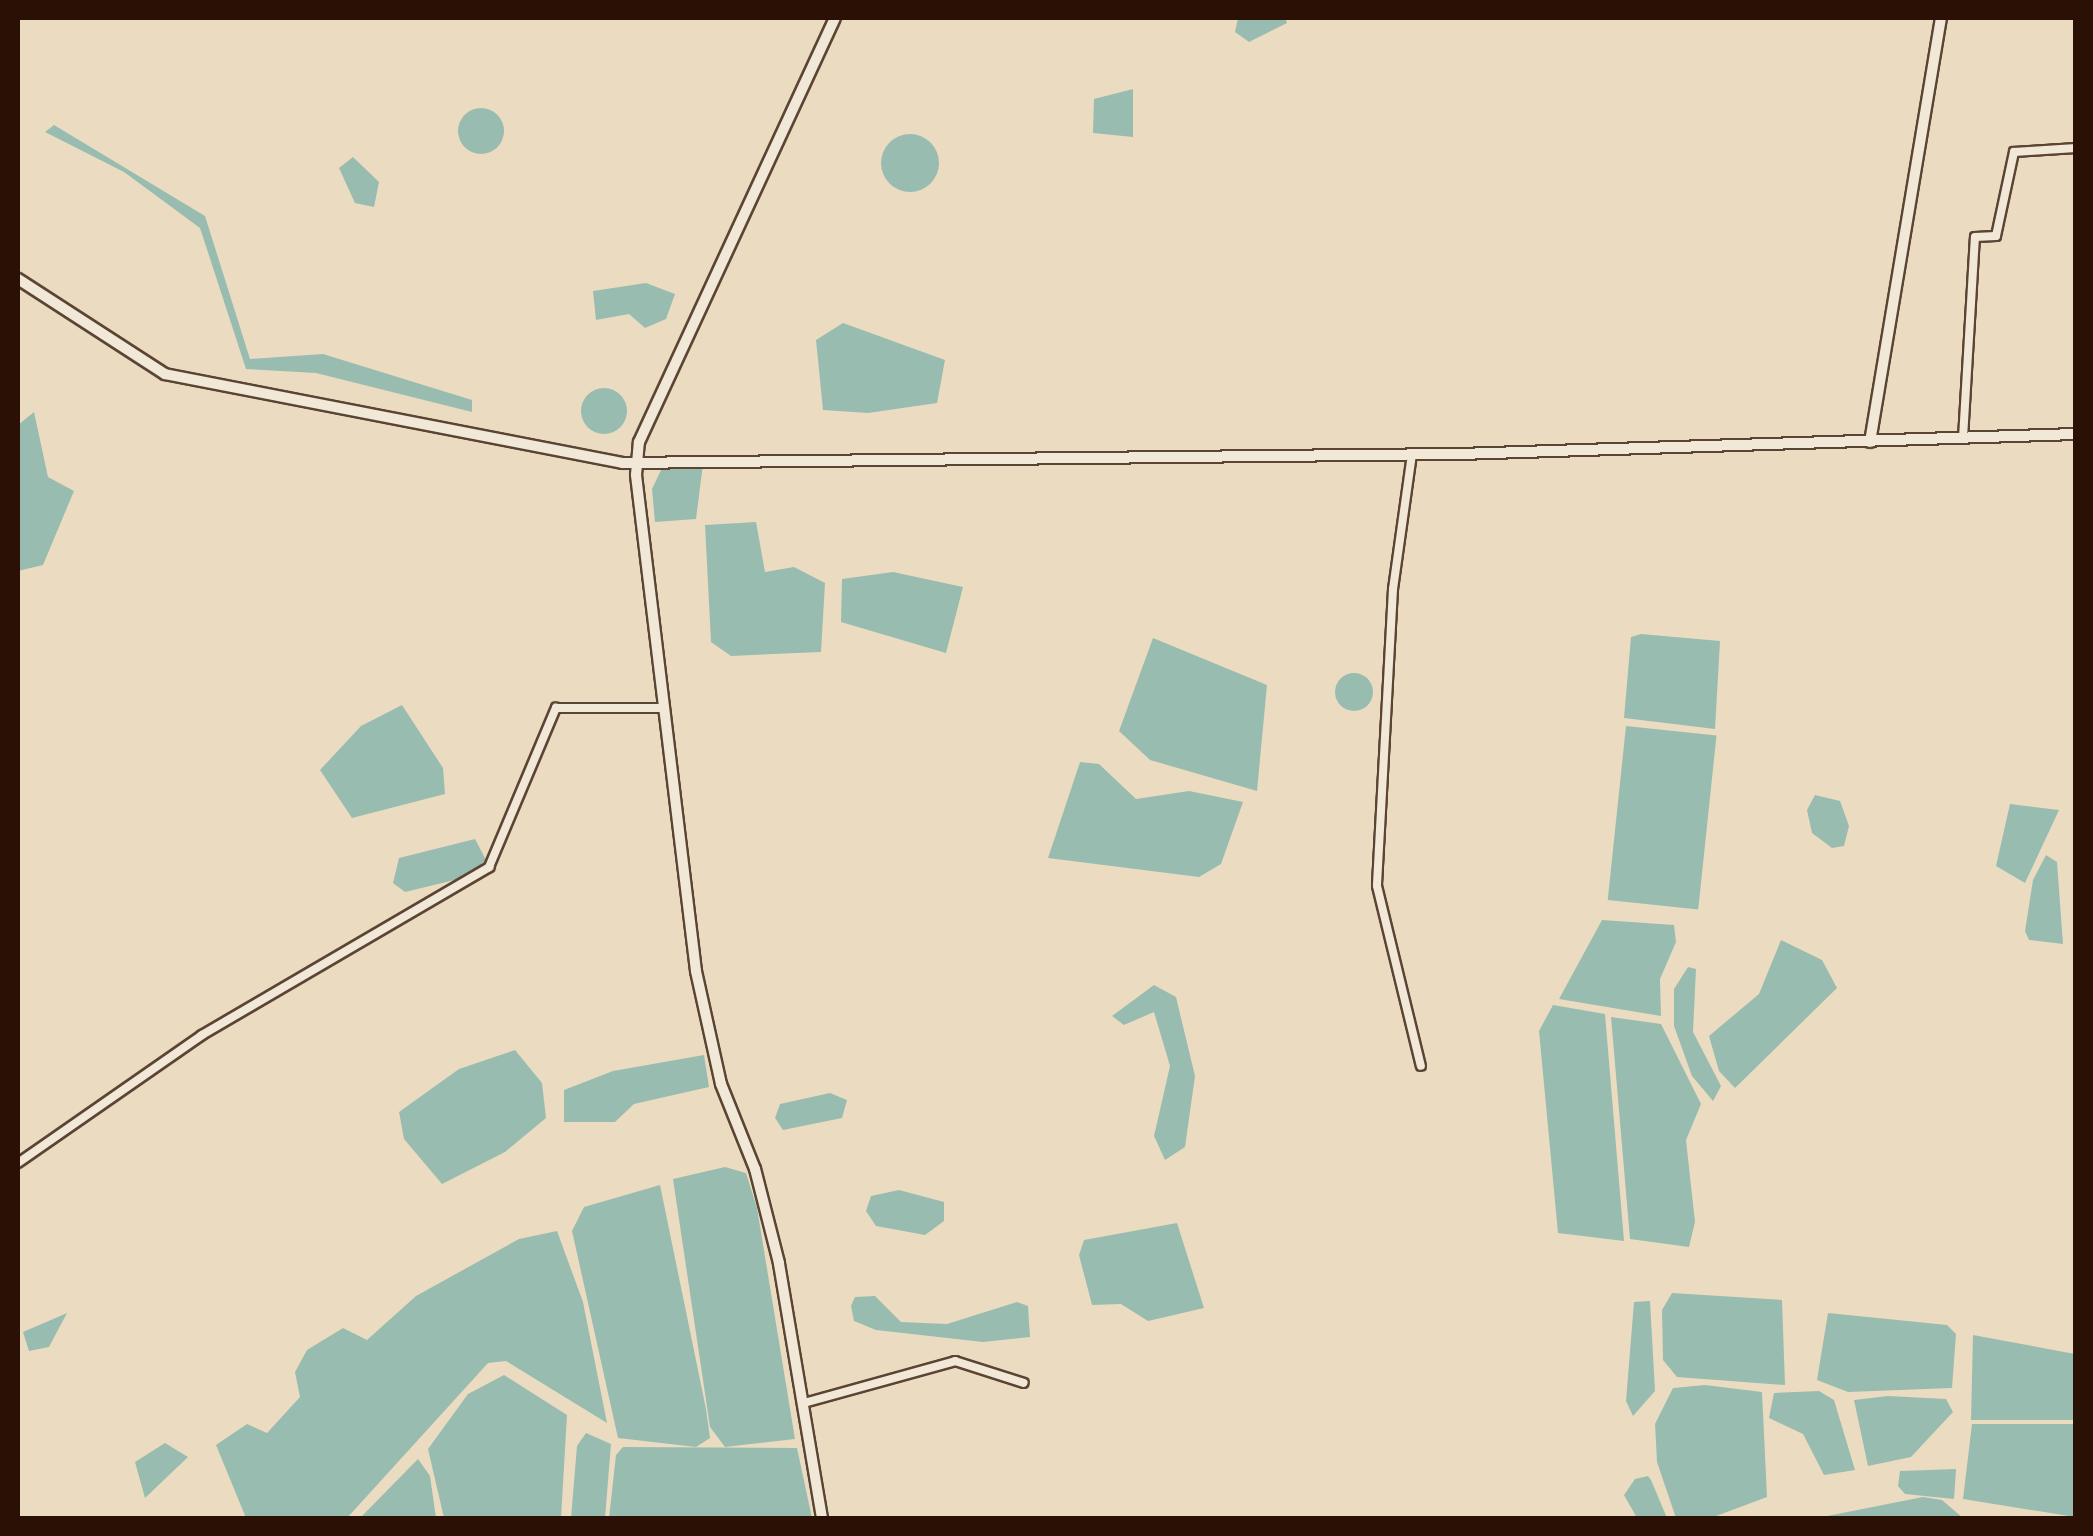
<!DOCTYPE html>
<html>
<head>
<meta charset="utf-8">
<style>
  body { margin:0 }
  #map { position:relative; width:2093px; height:1536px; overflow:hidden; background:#ebdcc1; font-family:"Sorts Mill Goudy",serif }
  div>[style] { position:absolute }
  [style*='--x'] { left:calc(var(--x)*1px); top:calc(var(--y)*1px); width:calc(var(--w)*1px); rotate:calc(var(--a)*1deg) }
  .water>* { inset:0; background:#99bcb0; transform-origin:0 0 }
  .round { border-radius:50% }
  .roads { filter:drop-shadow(2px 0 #5b4434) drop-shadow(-2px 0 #5b4434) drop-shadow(0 2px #5b4434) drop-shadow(0 -2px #5b4434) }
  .minor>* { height:8px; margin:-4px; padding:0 4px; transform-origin:4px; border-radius:4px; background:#f2e8d7 }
  .tertiary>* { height:10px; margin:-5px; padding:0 5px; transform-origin:5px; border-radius:5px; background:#f2e8d7 }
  span { translate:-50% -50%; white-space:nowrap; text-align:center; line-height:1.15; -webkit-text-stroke:10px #f2e8d7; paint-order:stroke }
  .frame { position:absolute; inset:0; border:20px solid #2b1105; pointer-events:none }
</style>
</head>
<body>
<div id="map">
  <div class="water">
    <i style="clip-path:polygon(1238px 18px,1285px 18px,1287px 23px,1249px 42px,1235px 32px)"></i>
    <i style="clip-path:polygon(1133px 89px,1133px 137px,1093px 133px,1094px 99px)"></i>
    <i class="round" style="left:458px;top:108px;width:46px;height:46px"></i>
    <i style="clip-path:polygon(54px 125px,205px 216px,250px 359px,323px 354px,472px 400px,472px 412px,316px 373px,246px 369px,200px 228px,124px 172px,45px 132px)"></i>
    <i class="round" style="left:881px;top:134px;width:58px;height:58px"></i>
    <i style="clip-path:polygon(353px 157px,379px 182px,374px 207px,355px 203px,339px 168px)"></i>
    <i style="clip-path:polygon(646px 283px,675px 294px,666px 319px,645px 328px,629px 314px,596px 320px,593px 291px)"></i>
    <i style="clip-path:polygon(843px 323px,945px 360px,937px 403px,868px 413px,823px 410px,816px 340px)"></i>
    <i class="round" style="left:581px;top:388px;width:46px;height:46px"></i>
    <i style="clip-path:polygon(34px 412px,48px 477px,74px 491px,43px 565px,18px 571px,18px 425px)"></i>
    <i style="clip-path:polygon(703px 464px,696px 519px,655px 522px,652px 489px,662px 468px)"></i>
    <i style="clip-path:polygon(756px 522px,765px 572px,794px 567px,825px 583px,821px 652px,731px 656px,711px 642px,705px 525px)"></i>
    <i style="clip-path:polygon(893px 572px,963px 587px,946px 653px,841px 622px,842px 579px)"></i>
    <i style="clip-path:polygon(1641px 634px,1720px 641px,1715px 729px,1624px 718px,1631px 637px)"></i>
    <i style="clip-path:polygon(1153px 638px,1267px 685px,1257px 791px,1150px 760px,1119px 731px)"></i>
    <i class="round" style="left:1335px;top:673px;width:38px;height:38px"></i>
    <i style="clip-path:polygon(402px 705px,443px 768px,445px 794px,352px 818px,320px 770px,361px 726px)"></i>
    <i style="left:1626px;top:726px;width:91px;height:175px;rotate:6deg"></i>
    <i style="clip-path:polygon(1080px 762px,1099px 764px,1136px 799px,1189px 791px,1243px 802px,1221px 864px,1199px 877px,1048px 858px)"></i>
    <i style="clip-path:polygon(1815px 795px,1840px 801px,1849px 826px,1844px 846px,1832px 848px,1812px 833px,1807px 810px)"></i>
    <i style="clip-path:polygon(2010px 804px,2059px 810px,2025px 883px,1996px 866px)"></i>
    <i style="clip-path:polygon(475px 839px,486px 860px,467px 877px,405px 892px,393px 883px,399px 858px)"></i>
    <i style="clip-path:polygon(2046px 855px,2057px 862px,2063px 944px,2029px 940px,2025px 931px,2033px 880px)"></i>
    <i style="clip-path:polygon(1602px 920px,1674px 925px,1676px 942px,1660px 979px,1661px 1016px,1559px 999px)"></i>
    <i style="clip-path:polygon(1781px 940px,1822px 960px,1837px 988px,1735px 1088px,1719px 1071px,1709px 1036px,1759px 994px)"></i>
    <i style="clip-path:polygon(1688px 967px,1696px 969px,1693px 1032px,1721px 1086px,1713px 1101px,1692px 1076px,1674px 1026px,1674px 989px)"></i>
    <i style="clip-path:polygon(1154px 985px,1176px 997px,1195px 1076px,1185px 1147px,1165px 1160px,1154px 1136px,1170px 1066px,1154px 1012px,1124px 1025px,1112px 1016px)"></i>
    <i style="clip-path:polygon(1553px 1005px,1605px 1014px,1624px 1241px,1558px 1233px,1539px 1031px)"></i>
    <i style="clip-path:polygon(1611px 1017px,1661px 1024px,1701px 1104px,1686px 1140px,1695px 1222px,1689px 1247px,1630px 1239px)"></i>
    <i style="clip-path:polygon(515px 1050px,542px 1083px,546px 1118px,505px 1152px,442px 1184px,404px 1139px,399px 1112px,459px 1069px)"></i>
    <i style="clip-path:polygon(704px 1055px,709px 1087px,634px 1104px,615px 1122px,564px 1122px,564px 1090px,613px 1071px)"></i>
    <i style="clip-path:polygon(830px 1093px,847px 1100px,842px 1118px,783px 1130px,775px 1118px,780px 1104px)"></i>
    <i style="clip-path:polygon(725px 1167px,746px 1173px,757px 1208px,795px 1439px,725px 1447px,710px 1427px,673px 1179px)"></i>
    <i style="clip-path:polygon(660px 1185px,706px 1409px,710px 1438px,696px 1447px,618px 1438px,572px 1231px,584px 1207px)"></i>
    <i style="clip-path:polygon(899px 1190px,944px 1202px,944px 1221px,925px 1235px,876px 1226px,866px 1211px,871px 1196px)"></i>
    <i style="clip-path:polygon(1177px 1223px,1204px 1308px,1148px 1321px,1121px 1304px,1092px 1305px,1079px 1255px,1084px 1240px)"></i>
    <i style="clip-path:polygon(557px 1231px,583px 1302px,607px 1423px,506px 1361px,488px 1363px,347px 1518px,246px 1518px,216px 1445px,247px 1424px,267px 1433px,300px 1397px,295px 1372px,307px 1350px,343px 1328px,367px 1340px,416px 1296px,519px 1239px)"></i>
    <i style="clip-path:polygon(1672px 1293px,1782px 1300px,1785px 1385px,1677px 1377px,1663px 1360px,1662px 1310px)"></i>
    <i style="clip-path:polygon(875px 1296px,901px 1322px,947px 1324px,1017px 1302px,1028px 1306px,1030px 1337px,983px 1342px,876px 1330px,854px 1321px,851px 1306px,855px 1297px)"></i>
    <i style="clip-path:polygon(1650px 1301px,1655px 1391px,1633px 1416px,1626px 1401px,1634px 1302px)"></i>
    <i style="clip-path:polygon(67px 1313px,49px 1347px,29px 1351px,23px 1332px)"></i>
    <i style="clip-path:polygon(1828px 1313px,1947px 1325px,1956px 1334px,1952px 1388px,1848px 1392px,1817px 1380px)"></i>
    <i style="clip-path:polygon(1973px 1335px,2075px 1354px,2075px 1420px,1971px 1420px)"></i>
    <i style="clip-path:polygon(504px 1375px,567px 1415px,561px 1518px,444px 1518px,428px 1449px,468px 1394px)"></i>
    <i style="clip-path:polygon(1705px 1385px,1762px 1392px,1767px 1497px,1711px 1518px,1676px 1518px,1657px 1462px,1655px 1424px,1673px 1388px)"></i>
    <i style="clip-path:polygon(1774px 1393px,1819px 1391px,1834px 1400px,1855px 1470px,1824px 1475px,1803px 1434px,1769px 1418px)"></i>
    <i style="clip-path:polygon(1888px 1396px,1946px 1399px,1953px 1412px,1911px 1457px,1868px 1466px,1854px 1400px)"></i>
    <i style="clip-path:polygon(1972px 1424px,2075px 1424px,2075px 1517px,1963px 1499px)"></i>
    <i style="clip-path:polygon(586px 1433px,611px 1444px,605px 1518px,571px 1518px,577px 1446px)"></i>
    <i style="clip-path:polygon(165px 1443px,188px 1457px,145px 1498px,135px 1462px)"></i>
    <i style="clip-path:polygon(623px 1447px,797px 1448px,812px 1518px,609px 1518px,616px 1455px)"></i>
    <i style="clip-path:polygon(418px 1459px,430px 1476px,436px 1518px,360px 1518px)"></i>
    <i style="clip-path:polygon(1956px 1469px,1954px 1499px,1905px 1494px,1898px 1486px,1900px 1471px)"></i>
    <i style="clip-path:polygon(1648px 1476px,1651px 1480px,1667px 1518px,1637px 1518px,1624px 1495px,1635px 1479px)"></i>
    <i style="clip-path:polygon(1923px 1497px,1942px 1500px,1963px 1518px,1817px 1518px)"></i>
  </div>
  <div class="roads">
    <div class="minor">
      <i style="--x:1963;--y:438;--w:201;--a:-86.6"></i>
      <i style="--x:1975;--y:237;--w:21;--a:-3"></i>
      <i style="--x:1996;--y:236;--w:86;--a:-77.9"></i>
      <i style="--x:2014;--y:152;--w:62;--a:-3.7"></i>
      <i style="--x:1412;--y:454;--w:136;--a:98"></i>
      <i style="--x:1393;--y:589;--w:297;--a:93.1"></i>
      <i style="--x:1377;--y:886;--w:185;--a:76.3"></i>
      <i style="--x:18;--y:1163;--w:224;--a:-34.8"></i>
      <i style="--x:202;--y:1035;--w:333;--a:-30.3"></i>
      <i style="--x:489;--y:867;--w:173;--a:-67.2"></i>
      <i style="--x:556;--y:708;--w:103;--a:0"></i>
      <i style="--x:804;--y:1403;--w:157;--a:-15.5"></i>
      <i style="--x:955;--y:1361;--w:72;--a:17.7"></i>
    </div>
    <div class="tertiary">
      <i style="--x:18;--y:279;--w:175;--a:32.9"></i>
      <i style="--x:165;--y:374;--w:466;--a:11"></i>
      <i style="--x:622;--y:463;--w:838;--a:-0.62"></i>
      <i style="--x:1460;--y:454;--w:616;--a:-1.86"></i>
      <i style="--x:1870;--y:442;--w:430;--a:-80.5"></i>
      <i style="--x:822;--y:1518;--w:259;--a:-99.6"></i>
      <i style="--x:779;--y:1263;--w:97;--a:-104.3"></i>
      <i style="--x:755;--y:1169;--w:92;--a:-111.8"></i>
      <i style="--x:721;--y:1084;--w:116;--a:-102.5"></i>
      <i style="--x:696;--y:971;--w:500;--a:-96.9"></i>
      <i style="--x:636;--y:475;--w:33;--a:-85"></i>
      <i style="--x:639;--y:442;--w:467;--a:-65.2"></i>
    </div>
  </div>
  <div class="frame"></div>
</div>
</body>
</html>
